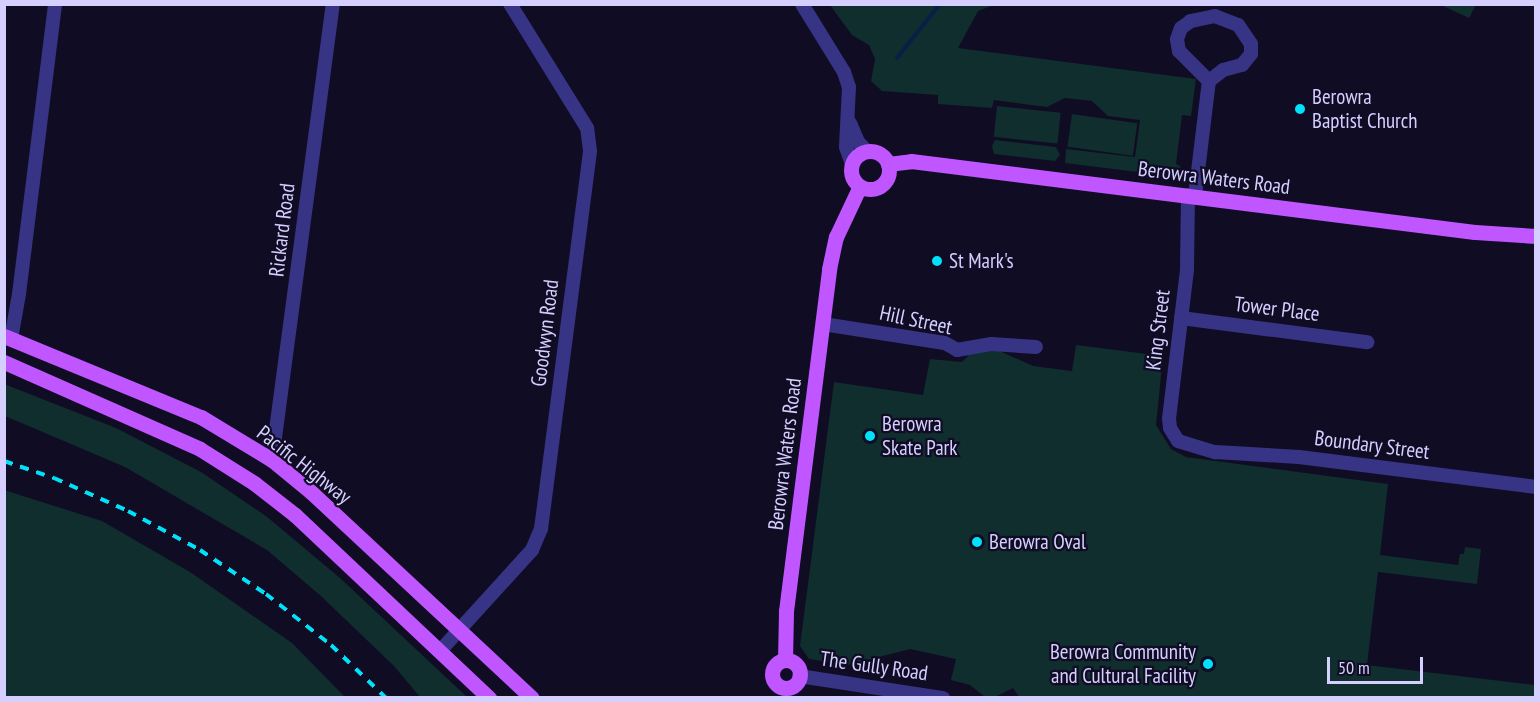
<!DOCTYPE html>
<html>
<head>
<meta charset="utf-8">
<style>
  body { margin:0 }
  #map { position:relative; width:1540px; height:702px; overflow:hidden; background:#100c24; font-family:"PT Sans Narrow",sans-serif }
  div>[style] { position:absolute }
  [style*='--x'] { left:calc(var(--x)*1px); top:calc(var(--y)*1px); width:calc(var(--w)*1px); rotate:calc(var(--a)*1deg) }
  .green>* { inset:0; background:#0f2e2d; transform-origin:0 0 }
  .stream>* { height:4px; margin:-2px; padding:0 2px; transform-origin:2px; border-radius:2px; background:#081f47 }
  .street>* { height:14px; margin:-7px; padding:0 7px; transform-origin:7px; border-radius:7px; background:#373486 }
  .primary>* { height:15px; margin:-7.5px; padding:0 7.5px; transform-origin:7.5px; border-radius:7.5px; background:#c056ff }
  .primary>.ring { margin:-7.5px; padding:0; box-sizing:content-box; background:none; border:15px solid #c056ff; border-radius:50% }
  .rail>* { height:4px; margin-top:-2px; transform-origin:0; background:repeating-linear-gradient(90deg,#00e1fa 0 9px,transparent 0 17px) }
  .dots>* { width:16px; height:16px; translate:-50% -50%; box-sizing:border-box; border:3px solid #100c24; border-radius:50% }
  span { translate:-50% -50%; white-space:nowrap; text-align:center; line-height:1.15; -webkit-text-stroke:4.5px #100c24; paint-order:stroke }
  .poi-label { font-size:21px; color:#d4cfff }
  .left { translate:0 -50%; text-align:left }
  .right { translate:-100% -50%; text-align:right }
  .street-label { font-size:21px; color:#d4cfff }
  .frame { position:absolute; inset:0; border:6px solid #d4cfff; pointer-events:none }
  .scale { position:absolute; left:1327px; top:657px; width:96px; height:27px; box-sizing:border-box; border:3px solid #d4cfff; border-top:0; padding-left:8px; font-size:18px; line-height:21px; white-space:nowrap; color:#d4cfff; -webkit-text-stroke:4px #100c24; paint-order:stroke }
</style>
</head>
<body>
<div id="map">
  <div class="green">
    <i style="clip-path:polygon(830px 5px,994px 5px,978px 11px,958px 48px,1196px 79px,1191px 116px,1182px 115px,1176px 164px,1180px 166px,1182px 173px,1178px 177px,1065px 163px,1066px 149px,1135px 157px,1140px 120px,1108px 116px,1092px 101px,1065px 98px,1047px 107px,994px 100px,992px 108px,938px 104px,938px 95px,882px 91px,871px 81px,875px 59px,869px 45px,852px 35px)"></i>
    <i style="clip-path:polygon(1441px 5px,1476px 5px,1469px 18px)"></i>
    <i style="left:997px;top:106px;width:64px;height:31px;rotate:6deg"></i>
    <i style="left:1072px;top:114px;width:66px;height:33px;rotate:8deg"></i>
    <i style="clip-path:polygon(995px 140px,1056px 147px,1060px 155px,1055px 161px,994px 154px,992px 146px)"></i>
    <i style="clip-path:polygon(1076px 345px,1163px 356px,1156px 425px,1171px 449px,1186px 457px,1388px 484px,1380px 555px,1458px 565px,1460px 554px,1464px 554px,1465px 547px,1481px 549px,1477px 584px,1378px 572px,1367px 665px,1535px 685px,1535px 697px,1020px 698px,1013px 688px,997px 696px,985px 697px,970px 685px,951px 680px,956px 659px,910px 649px,848px 665px,809px 659px,800px 646px,834px 382px,923px 395px,930px 359px,962px 362px,973px 351px,993px 348px,1033px 366px,1072px 371px)"></i>
    <i style="clip-path:polygon(4px 384px,116px 428px,201px 472px,266px 516px,340px 578px,467px 697px,420px 697px,394px 666px,322px 597px,267px 550px,125px 467px,5px 416px)"></i>
    <i style="clip-path:polygon(4px 490px,102px 521px,190px 572px,292px 643px,345px 697px,5px 697px)"></i>
  </div>
  <div class="stream">
    <i style="--x:897;--y:58;--w:69;--a:-51.5"></i>
  </div>
  <div class="street">
    <i style="--x:802;--y:4;--w:80;--a:58.3"></i>
    <i style="--x:844;--y:72;--w:16;--a:72"></i>
    <i style="--x:849;--y:87;--w:60;--a:92.9"></i>
    <i style="--x:846;--y:147;--w:18;--a:71"></i>
    <i style="--x:850;--y:123;--w:21;--a:67"></i>
    <i style="--x:858;--y:142;--w:13;--a:45"></i>
    <i style="--x:1188;--y:195;--w:75;--a:90.8"></i>
    <i style="--x:1187;--y:270;--w:149;--a:96.9"></i>
    <i style="--x:1169;--y:418;--w:10;--a:84"></i>
    <i style="--x:1170;--y:428;--w:15;--a:58"></i>
    <i style="--x:1178;--y:441;--w:39;--a:17"></i>
    <i style="--x:1215;--y:452;--w:84;--a:3.4"></i>
    <i style="--x:1299;--y:457;--w:239;--a:7.2"></i>
    <i style="--x:1195;--y:196;--w:116;--a:-83.1"></i>
    <i style="--x:1209;--y:81;--w:18;--a:-38"></i>
    <i style="--x:1223;--y:70;--w:20;--a:-15"></i>
    <i style="--x:1242;--y:65;--w:14;--a:-51"></i>
    <i style="--x:1251;--y:54;--w:10;--a:-90"></i>
    <i style="--x:1251;--y:44;--w:23;--a:-124"></i>
    <i style="--x:1238;--y:25;--w:25;--a:-159"></i>
    <i style="--x:1215;--y:16;--w:25;--a:168"></i>
    <i style="--x:1191;--y:21;--w:12;--a:145"></i>
    <i style="--x:1181;--y:28;--w:12;--a:110"></i>
    <i style="--x:1177;--y:39;--w:12;--a:81"></i>
    <i style="--x:1179;--y:51;--w:42;--a:45"></i>
    <i style="--x:1181;--y:318;--w:188;--a:7.4"></i>
    <i style="--x:823;--y:324;--w:123;--a:8.9"></i>
    <i style="--x:945;--y:343;--w:14;--a:30"></i>
    <i style="--x:957;--y:350;--w:35;--a:-10"></i>
    <i style="--x:991;--y:344;--w:45;--a:3.8"></i>
    <i style="--x:11;--y:339;--w:46;--a:-79.9"></i>
    <i style="--x:19;--y:294;--w:292;--a:-82.9"></i>
    <i style="--x:272;--y:460;--w:460;--a:-82.4"></i>
    <i style="--x:440;--y:651;--w:137;--a:-47.7"></i>
    <i style="--x:532;--y:550;--w:23;--a:-67"></i>
    <i style="--x:541;--y:529;--w:381;--a:-82.6"></i>
    <i style="--x:590;--y:151;--w:23;--a:-97"></i>
    <i style="--x:587;--y:128;--w:146;--a:-121.8"></i>
    <i style="--x:799;--y:676;--w:146;--a:8.7"></i>
  </div>
  <div class="primary">
    <i class="ring" style="left:851px;top:151px;width:23px;height:23px"></i>
    <i style="--x:888;--y:164;--w:23;--a:-7"></i>
    <i style="--x:911;--y:161;--w:568;--a:7.18"></i>
    <i style="--x:1475;--y:232;--w:61;--a:3.8"></i>
    <i style="--x:4;--y:336;--w:213;--a:22.4"></i>
    <i style="--x:201;--y:417;--w:83;--a:31.2"></i>
    <i style="--x:272;--y:460;--w:50;--a:39.4"></i>
    <i style="--x:311;--y:492;--w:302;--a:43"></i>
    <i style="--x:4;--y:362;--w:214;--a:23.9"></i>
    <i style="--x:200;--y:449;--w:64;--a:32.2"></i>
    <i style="--x:254;--y:483;--w:52;--a:38"></i>
    <i style="--x:295;--y:515;--w:267;--a:43.3"></i>
    <i style="--x:785;--y:660;--w:49;--a:-88.8"></i>
    <i style="--x:786;--y:611;--w:345;--a:-82.8"></i>
    <i style="--x:829;--y:269;--w:33;--a:-78"></i>
    <i style="--x:836;--y:237;--w:56;--a:-64.8"></i>
    <i class="ring" style="left:772px;top:660px;width:13px;height:13px"></i>
  </div>
  <div class="rail">
    <i style="--x:4;--y:461;--w:53;--a:18.8"></i>
    <i style="--x:54;--y:478;--w:81;--a:24"></i>
    <i style="--x:128;--y:511;--w:82;--a:28.4"></i>
    <i style="--x:200;--y:550;--w:79;--a:33.7"></i>
    <i style="--x:266;--y:594;--w:83;--a:38.1"></i>
    <i style="--x:331;--y:645;--w:76;--a:43.9"></i>
  </div>
  <div class="dots">
    <i style="left:1300px;top:109px;background:#00e1fa"></i>
    <i style="left:937px;top:261px;background:#00e1fa"></i>
    <i style="left:870px;top:436px;background:#00e1fa"></i>
    <i style="left:977px;top:542px;background:#00e1fa"></i>
    <i style="left:1208px;top:664px;background:#00e1fa"></i>
  </div>
  <div class="poi-label">
    <span class="left" style="left:1312px;top:109px">Berowra<br>Baptist Church</span>
    <span class="left" style="left:949px;top:261px">St Mark's</span>
    <span class="left" style="left:882px;top:436px">Berowra<br>Skate Park</span>
    <span class="left" style="left:989px;top:542px">Berowra Oval</span>
    <span class="right" style="left:1196px;top:664px">Berowra Community<br>and Cultural Facility</span>
  </div>
  <div class="street-label">
    <span style="left:1214px;top:178px;rotate:7deg">Berowra Waters Road</span>
    <span style="left:282px;top:230px;rotate:-83deg">Rickard Road</span>
    <span style="left:1277px;top:309px;rotate:7deg">Tower Place</span>
    <span style="left:916px;top:320px;rotate:12deg">Hill Street</span>
    <span style="left:1158px;top:330px;rotate:-83deg">King Street</span>
    <span style="left:545px;top:333px;rotate:-83deg">Goodwyn Road</span>
    <span style="left:1372px;top:445px;rotate:7deg">Boundary Street</span>
    <span style="left:785px;top:454px;rotate:-83deg">Berowra Waters Road</span>
    <span style="left:304px;top:465px;rotate:38deg">Pacific Highway</span>
    <span style="left:874px;top:666px;rotate:8deg">The Gully Road</span>
  </div>
  <div class="frame"></div>
  <div class="scale">50 m</div>
</div>
</body>
</html>
